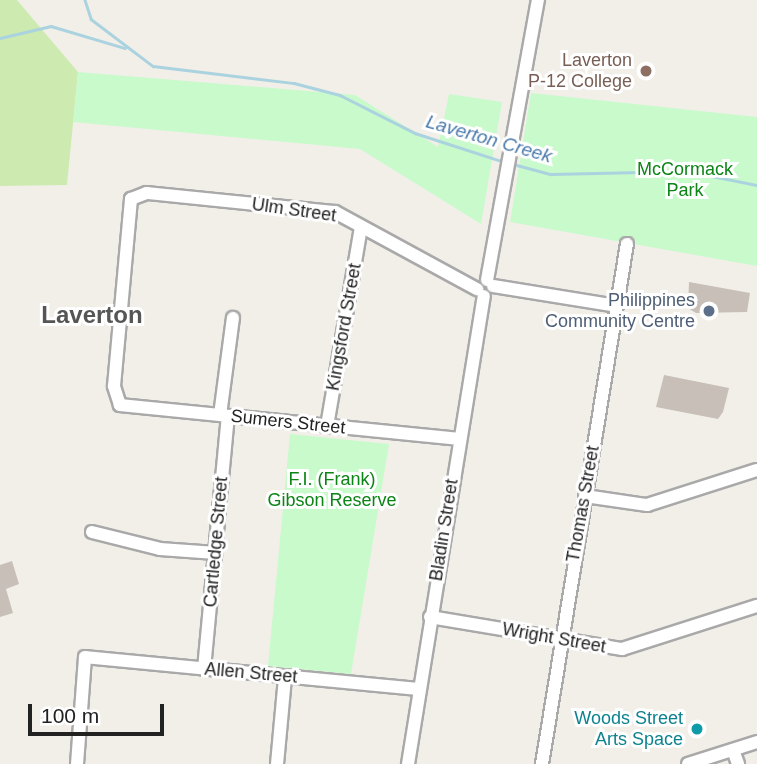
<!DOCTYPE html>
<html>
<head>
<meta charset="utf-8">
<style>
  body { margin:0 }
  #map { position:relative; width:757px; height:764px; overflow:hidden; background:#f2efe9; font-family:Arial,sans-serif }
  div>[style] { position:absolute }
  [style*='--x'] { left:calc(var(--x)*1px); top:calc(var(--y)*1px); width:calc(var(--w)*1px); rotate:calc(var(--a)*1deg) }
  .grass>* { inset:0; background:#cdebb0 }
  .park>* { inset:0; background:#c8facc }
  .stream>* { height:2.5px; margin:-1.25px; padding:0 1.25px; transform-origin:1.25px; border-radius:1.25px; background:#aad3df }
  .building>* { inset:0; background:#c7bfb8 }
  .roads { filter:drop-shadow(2px 0 #a9a9a9) drop-shadow(-2px 0 #a9a9a9) drop-shadow(0 2px #a9a9a9) drop-shadow(0 -2px #a9a9a9) }
  .minor>* { height:12px; margin:-6px; padding:0 6px; transform-origin:6px; border-radius:6px; background:#fff }
  .dots>* { width:19px; height:19px; translate:-50% -50%; box-sizing:border-box; border:4px solid #fff; border-radius:50% }
  span { translate:-50% -50%; white-space:nowrap; text-align:center; line-height:1.15; -webkit-text-stroke:6px #fff; paint-order:stroke }
  .education-label { font-size:18px; color:#785e54 }
  .right { translate:-100% -50%; text-align:right }
  .park-label { font-size:18px; color:#0c8416 }
  .street-label { font-size:18px; color:#222 }
  .service-label { font-size:18px; color:#4e5e75 }
  .culture-label { font-size:18px; color:#0d838f }
  .water-label { font-size:19px; color:#4a7aab; font-style:italic }
  .district-label { font-size:24px; color:#555; font-weight:700 }
  .scale { position:absolute; left:28px; top:704px; width:136px; height:32px; box-sizing:border-box; border:4px solid #222; border-top:0; padding-left:9px; font-size:21px; line-height:24px; white-space:nowrap; color:#222; -webkit-text-stroke:5px #fff; paint-order:stroke }
</style>
</head>
<body>
<div id="map">
  <div class="grass">
    <i style="clip-path:polygon(0 0,17px 0,78px 72px,67px 185px,0 186px)"></i>
  </div>
  <div class="park">
    <i style="clip-path:polygon(78px 72px,355px 95px,438px 147px,449px 94px,502px 102px,481px 224px,360px 149px,73px 122px)"></i>
    <i style="clip-path:polygon(531px 93px,757px 117px,757px 266px,510px 222px)"></i>
    <i style="clip-path:polygon(290px 434px,389px 444px,351px 674px,268px 666px)"></i>
  </div>
  <div class="stream">
    <i style="--x:85;--y:0;--w:20;--a:72"></i>
    <i style="--x:91;--y:19;--w:78;--a:37.2"></i>
    <i style="--x:153;--y:66;--w:142;--a:6.9"></i>
    <i style="--x:294;--y:83;--w:48;--a:14.6"></i>
    <i style="--x:340;--y:95;--w:84;--a:26.9"></i>
    <i style="--x:415;--y:133;--w:94;--a:18"></i>
    <i style="--x:0;--y:38;--w:52;--a:-13.2"></i>
    <i style="--x:51;--y:26;--w:77;--a:16.6"></i>
    <i style="--x:513;--y:164;--w:39;--a:15"></i>
    <i style="--x:551;--y:174;--w:136;--a:-1.3"></i>
    <i style="--x:687;--y:171;--w:71;--a:11.3"></i>
  </div>
  <div class="building">
    <i style="clip-path:polygon(689px 282px,750px 293px,747px 312px,696px 313px,688px 308px)"></i>
    <i style="clip-path:polygon(664px 375px,729px 388px,723px 412px,718px 419px,656px 407px)"></i>
    <i style="clip-path:polygon(12px 561px,19px 584px,6px 589px,13px 613px,0 617px,0 565px)"></i>
  </div>
  <div class="roads">
    <div class="minor">
      <i style="--x:487;--y:280;--w:285;--a:-79.7"></i>
      <i style="--x:493;--y:286;--w:125;--a:9.2"></i>
      <i style="--x:220;--y:415;--w:98;--a:-82.4"></i>
      <i style="--x:327;--y:426;--w:202;--a:-80.3"></i>
      <i style="--x:460;--y:439;--w:342;--a:-174.3"></i>
      <i style="--x:120;--y:405;--w:20;--a:-108"></i>
      <i style="--x:114;--y:386;--w:188;--a:-84.8"></i>
      <i style="--x:131;--y:199;--w:17;--a:-21"></i>
      <i style="--x:147;--y:193;--w:189;--a:5.8"></i>
      <i style="--x:335;--y:212;--w:162;--a:28.5"></i>
      <i style="--x:585;--y:496;--w:63;--a:8.3"></i>
      <i style="--x:647;--y:505;--w:115;--a:-17.7"></i>
      <i style="--x:92;--y:532;--w:70;--a:14"></i>
      <i style="--x:160;--y:549;--w:56;--a:4.1"></i>
      <i style="--x:430;--y:617;--w:195;--a:9.5"></i>
      <i style="--x:622;--y:649;--w:142;--a:-17.7"></i>
      <i style="--x:204;--y:669;--w:254;--a:-84.6"></i>
      <i style="--x:733;--y:750;--w:15;--a:70"></i>
      <i style="--x:77;--y:764;--w:107;--a:-85.7"></i>
      <i style="--x:85;--y:657;--w:334;--a:5.5"></i>
      <i style="--x:277;--y:764;--w:87;--a:-84.7"></i>
      <i style="--x:408;--y:764;--w:474;--a:-80.8"></i>
      <i style="--x:542;--y:764;--w:527;--a:-80.72"></i>
      <i style="--x:688;--y:764;--w:72;--a:-17.7"></i>
    </div>
  </div>
  <div class="dots">
    <i style="left:646px;top:71px;background:#8d6e63"></i>
    <i style="left:709px;top:311px;background:#5c6f8a"></i>
    <i style="left:697px;top:729px;background:#0f9aa8"></i>
  </div>
  <div class="education-label">
    <span class="right" style="left:632px;top:71px">Laverton<br>P-12 College</span>
  </div>
  <div class="park-label">
    <span style="left:685px;top:180px">McCormack<br>Park</span>
    <span style="left:332px;top:490px">F.I. (Frank)<br>Gibson Reserve</span>
  </div>
  <div class="street-label">
    <span style="left:294px;top:210px;rotate:8deg">Ulm Street</span>
    <span style="left:344px;top:327px;rotate:-80deg">Kingsford Street</span>
    <span style="left:288px;top:422px;rotate:6deg">Sumers Street</span>
    <span style="left:583px;top:504px;rotate:-80deg">Thomas Street</span>
    <span style="left:444px;top:530px;rotate:-81deg">Bladin Street</span>
    <span style="left:216px;top:542px;rotate:-85deg">Cartledge Street</span>
    <span style="left:554px;top:638px;rotate:10deg">Wright Street</span>
    <span style="left:251px;top:673px;rotate:5deg">Allen Street</span>
  </div>
  <div class="service-label">
    <span class="right" style="left:695px;top:311px">Philippines<br>Community Centre</span>
  </div>
  <div class="culture-label">
    <span class="right" style="left:683px;top:729px">Woods Street<br>Arts Space</span>
  </div>
  <div class="water-label">
    <span style="left:489px;top:139px;rotate:16deg">Laverton Creek</span>
  </div>
  <div class="district-label">
    <span style="left:92px;top:315px">Laverton</span>
  </div>
  <div class="scale">100 m</div>
</div>
</body>
</html>
